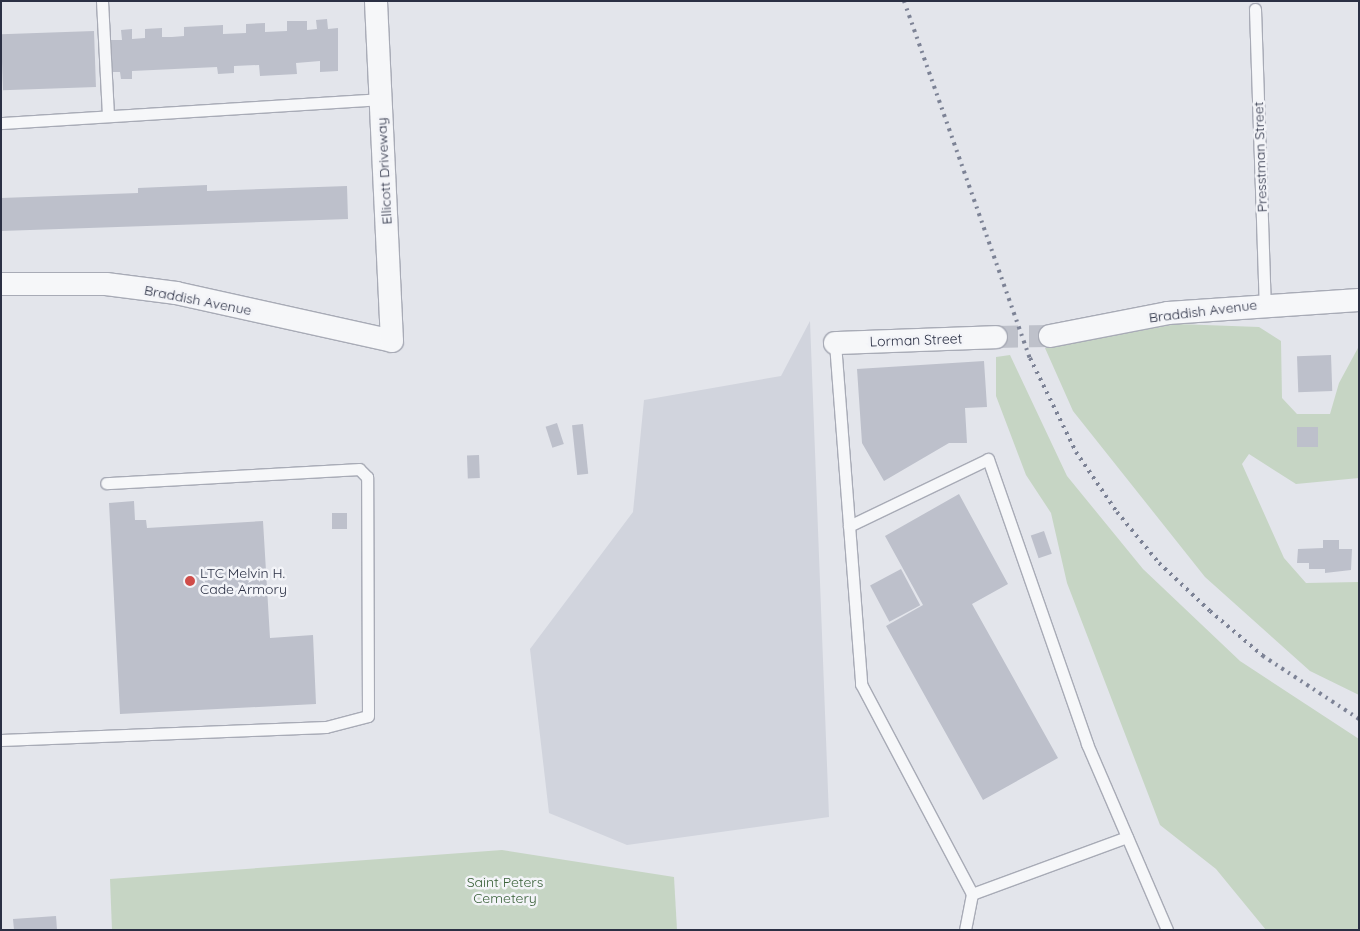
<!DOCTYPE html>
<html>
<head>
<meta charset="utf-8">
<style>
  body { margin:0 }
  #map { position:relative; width:1360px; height:931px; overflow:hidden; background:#e3e5eb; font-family:Quicksand,sans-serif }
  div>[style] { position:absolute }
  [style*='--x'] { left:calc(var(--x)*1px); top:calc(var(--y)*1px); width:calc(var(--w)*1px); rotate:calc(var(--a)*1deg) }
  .built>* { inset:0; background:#d1d4dd }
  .green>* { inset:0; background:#c6d5c4 }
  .building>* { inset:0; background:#bdc0cb; transform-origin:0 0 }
  .street-tunnel>* { height:22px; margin-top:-11px; transform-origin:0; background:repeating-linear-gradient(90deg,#bec1ca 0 22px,transparent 0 33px) }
  .roads { filter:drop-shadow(1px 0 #a8abb6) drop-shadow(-1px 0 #a8abb6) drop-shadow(0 1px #a8abb6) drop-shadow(0 -1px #a8abb6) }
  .lane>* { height:11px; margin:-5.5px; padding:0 5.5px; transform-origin:5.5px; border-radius:5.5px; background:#f6f7f9 }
  .street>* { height:22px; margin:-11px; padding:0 11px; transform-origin:11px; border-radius:11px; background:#f6f7f9 }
  .rail>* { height:4px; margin-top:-2px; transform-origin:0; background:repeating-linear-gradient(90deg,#7c8295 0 2.5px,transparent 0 7.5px) }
  .dots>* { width:14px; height:14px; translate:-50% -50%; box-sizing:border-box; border:2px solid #f3f4f8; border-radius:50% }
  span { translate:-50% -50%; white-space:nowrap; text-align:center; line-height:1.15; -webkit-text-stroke:5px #f3f4f8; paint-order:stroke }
  .street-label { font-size:14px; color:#2b3044 }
  .poi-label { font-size:14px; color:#2b3044 }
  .left { translate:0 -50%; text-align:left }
  .park-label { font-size:14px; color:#396038 }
  .frame { position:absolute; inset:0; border:2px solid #2b3044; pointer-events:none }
</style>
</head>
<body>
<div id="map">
  <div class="built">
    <i style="clip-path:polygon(810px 321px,829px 817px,627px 845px,549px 813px,530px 649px,633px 512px,644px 400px,781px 376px)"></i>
  </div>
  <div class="green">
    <i style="clip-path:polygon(1177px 324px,1259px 327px,1281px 341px,1282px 398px,1297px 414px,1330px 414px,1339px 383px,1359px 346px,1359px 478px,1296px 484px,1249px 454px,1242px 464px,1284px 558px,1306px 583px,1359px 582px,1359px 695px,1310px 671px,1205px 577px,1073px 411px,1045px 348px)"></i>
    <i style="clip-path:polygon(1010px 355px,1067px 476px,1143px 569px,1240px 661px,1359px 739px,1359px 930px,1266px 930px,1216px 869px,1160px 825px,1067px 583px,1051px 513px,1026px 475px,996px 396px,996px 357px)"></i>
    <i style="clip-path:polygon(502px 850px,674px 877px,677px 930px,112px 930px,110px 879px)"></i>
  </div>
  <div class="building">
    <i style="clip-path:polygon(327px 19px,328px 29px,338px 28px,338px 71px,320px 72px,320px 61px,296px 63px,297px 74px,260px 76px,259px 65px,234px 66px,234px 73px,218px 74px,217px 67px,132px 71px,132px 79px,121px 79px,120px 72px,112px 72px,111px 40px,122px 40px,121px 30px,132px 29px,132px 39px,145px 38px,145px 29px,162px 28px,162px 37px,172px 37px,184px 36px,184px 27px,223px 25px,223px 34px,246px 33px,246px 24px,265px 23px,265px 32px,287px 31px,287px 21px,307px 21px,307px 30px,317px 29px,316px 20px)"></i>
    <i style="left:94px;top:31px;width:56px;height:93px;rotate:88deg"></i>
    <i style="clip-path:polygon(207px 185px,207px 191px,347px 186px,348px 219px,1px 231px,1px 198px,138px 193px,138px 188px)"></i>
    <i style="left:1331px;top:355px;width:36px;height:34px;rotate:88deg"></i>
    <i style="clip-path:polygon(984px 361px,987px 407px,965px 408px,967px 443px,949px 443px,884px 481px,862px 443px,857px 369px)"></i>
    <i style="left:557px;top:423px;width:22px;height:12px;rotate:72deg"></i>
    <i style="left:583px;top:424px;width:50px;height:11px;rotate:84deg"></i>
    <i style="left:1297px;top:427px;width:21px;height:20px"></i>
    <i style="left:479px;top:455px;width:23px;height:12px;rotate:88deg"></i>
    <i style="clip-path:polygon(959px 494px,1008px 584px,972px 604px,1058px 758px,983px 800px,886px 626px,923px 605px,885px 536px)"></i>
    <i style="clip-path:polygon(134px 501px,135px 520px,146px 520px,147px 528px,263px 521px,270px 638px,313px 635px,316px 704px,120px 714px,109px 503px)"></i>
    <i style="left:347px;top:513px;width:16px;height:15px;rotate:90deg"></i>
    <i style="left:1044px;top:531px;width:24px;height:14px;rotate:71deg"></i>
    <i style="clip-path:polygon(1323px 540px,1339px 540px,1339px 549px,1352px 549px,1351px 570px,1325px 573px,1325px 569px,1309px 569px,1309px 563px,1297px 563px,1298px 549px,1323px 548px)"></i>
    <i style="left:901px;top:569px;width:41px;height:35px;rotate:62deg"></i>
    <i style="clip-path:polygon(56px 916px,57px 930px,14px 930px,13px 919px)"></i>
  </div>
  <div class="street-tunnel">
    <i style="--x:996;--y:337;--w:54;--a:-1.1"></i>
  </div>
  <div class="roads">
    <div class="lane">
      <i style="--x:102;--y:1;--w:115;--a:87"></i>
      <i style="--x:1255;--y:9;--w:295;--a:88.1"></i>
      <i style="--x:1;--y:123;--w:381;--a:-3.6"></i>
      <i style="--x:835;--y:343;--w:342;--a:85.6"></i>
      <i style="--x:861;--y:684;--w:238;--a:62.1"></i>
      <i style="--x:972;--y:894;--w:37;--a:101"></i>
      <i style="--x:849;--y:526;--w:154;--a:-25.7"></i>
      <i style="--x:988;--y:459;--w:302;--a:70.8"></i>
      <i style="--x:1087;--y:744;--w:202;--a:66.7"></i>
      <i style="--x:1;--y:740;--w:325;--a:-2.3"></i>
      <i style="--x:326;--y:727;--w:43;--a:-14.7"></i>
      <i style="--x:368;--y:716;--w:239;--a:-90.2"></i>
      <i style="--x:367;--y:477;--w:11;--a:-135"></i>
      <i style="--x:359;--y:469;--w:253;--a:176.8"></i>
      <i style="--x:972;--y:894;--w:165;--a:-20.2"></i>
    </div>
    <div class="street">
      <i style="--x:1;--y:284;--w:105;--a:0"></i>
      <i style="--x:106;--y:284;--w:71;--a:7.3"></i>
      <i style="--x:176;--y:293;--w:221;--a:12.5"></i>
      <i style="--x:392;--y:341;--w:340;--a:-92.7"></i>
      <i style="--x:1050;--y:336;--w:120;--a:-11"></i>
      <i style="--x:1168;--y:313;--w:191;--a:-3.9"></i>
      <i style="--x:835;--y:343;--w:161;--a:-2.1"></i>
    </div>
  </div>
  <div class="rail">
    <i style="--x:904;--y:1;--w:379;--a:70.6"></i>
    <i style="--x:1030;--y:358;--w:105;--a:63.9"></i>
    <i style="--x:1076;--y:452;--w:73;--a:55.7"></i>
    <i style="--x:1117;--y:512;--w:66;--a:50.5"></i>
    <i style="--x:1159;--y:563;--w:70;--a:43.3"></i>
    <i style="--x:1210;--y:611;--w:70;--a:40.3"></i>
    <i style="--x:1263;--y:656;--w:115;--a:33.3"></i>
  </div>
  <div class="dots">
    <i style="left:190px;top:581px;background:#d04c49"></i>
  </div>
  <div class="street-label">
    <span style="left:1260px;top:157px;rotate:-92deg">Presstman Street</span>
    <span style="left:384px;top:171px;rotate:-93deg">Ellicott Driveway</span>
    <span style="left:198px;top:300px;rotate:11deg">Braddish Avenue</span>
    <span style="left:1203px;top:311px;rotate:-7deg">Braddish Avenue</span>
    <span style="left:916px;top:340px;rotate:-2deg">Lorman Street</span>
  </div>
  <div class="poi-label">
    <span class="left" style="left:200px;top:581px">LTC Melvin H.<br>Cade Armory</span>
  </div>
  <div class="park-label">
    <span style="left:505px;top:890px">Saint Peters<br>Cemetery</span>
  </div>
  <div class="frame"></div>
</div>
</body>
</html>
